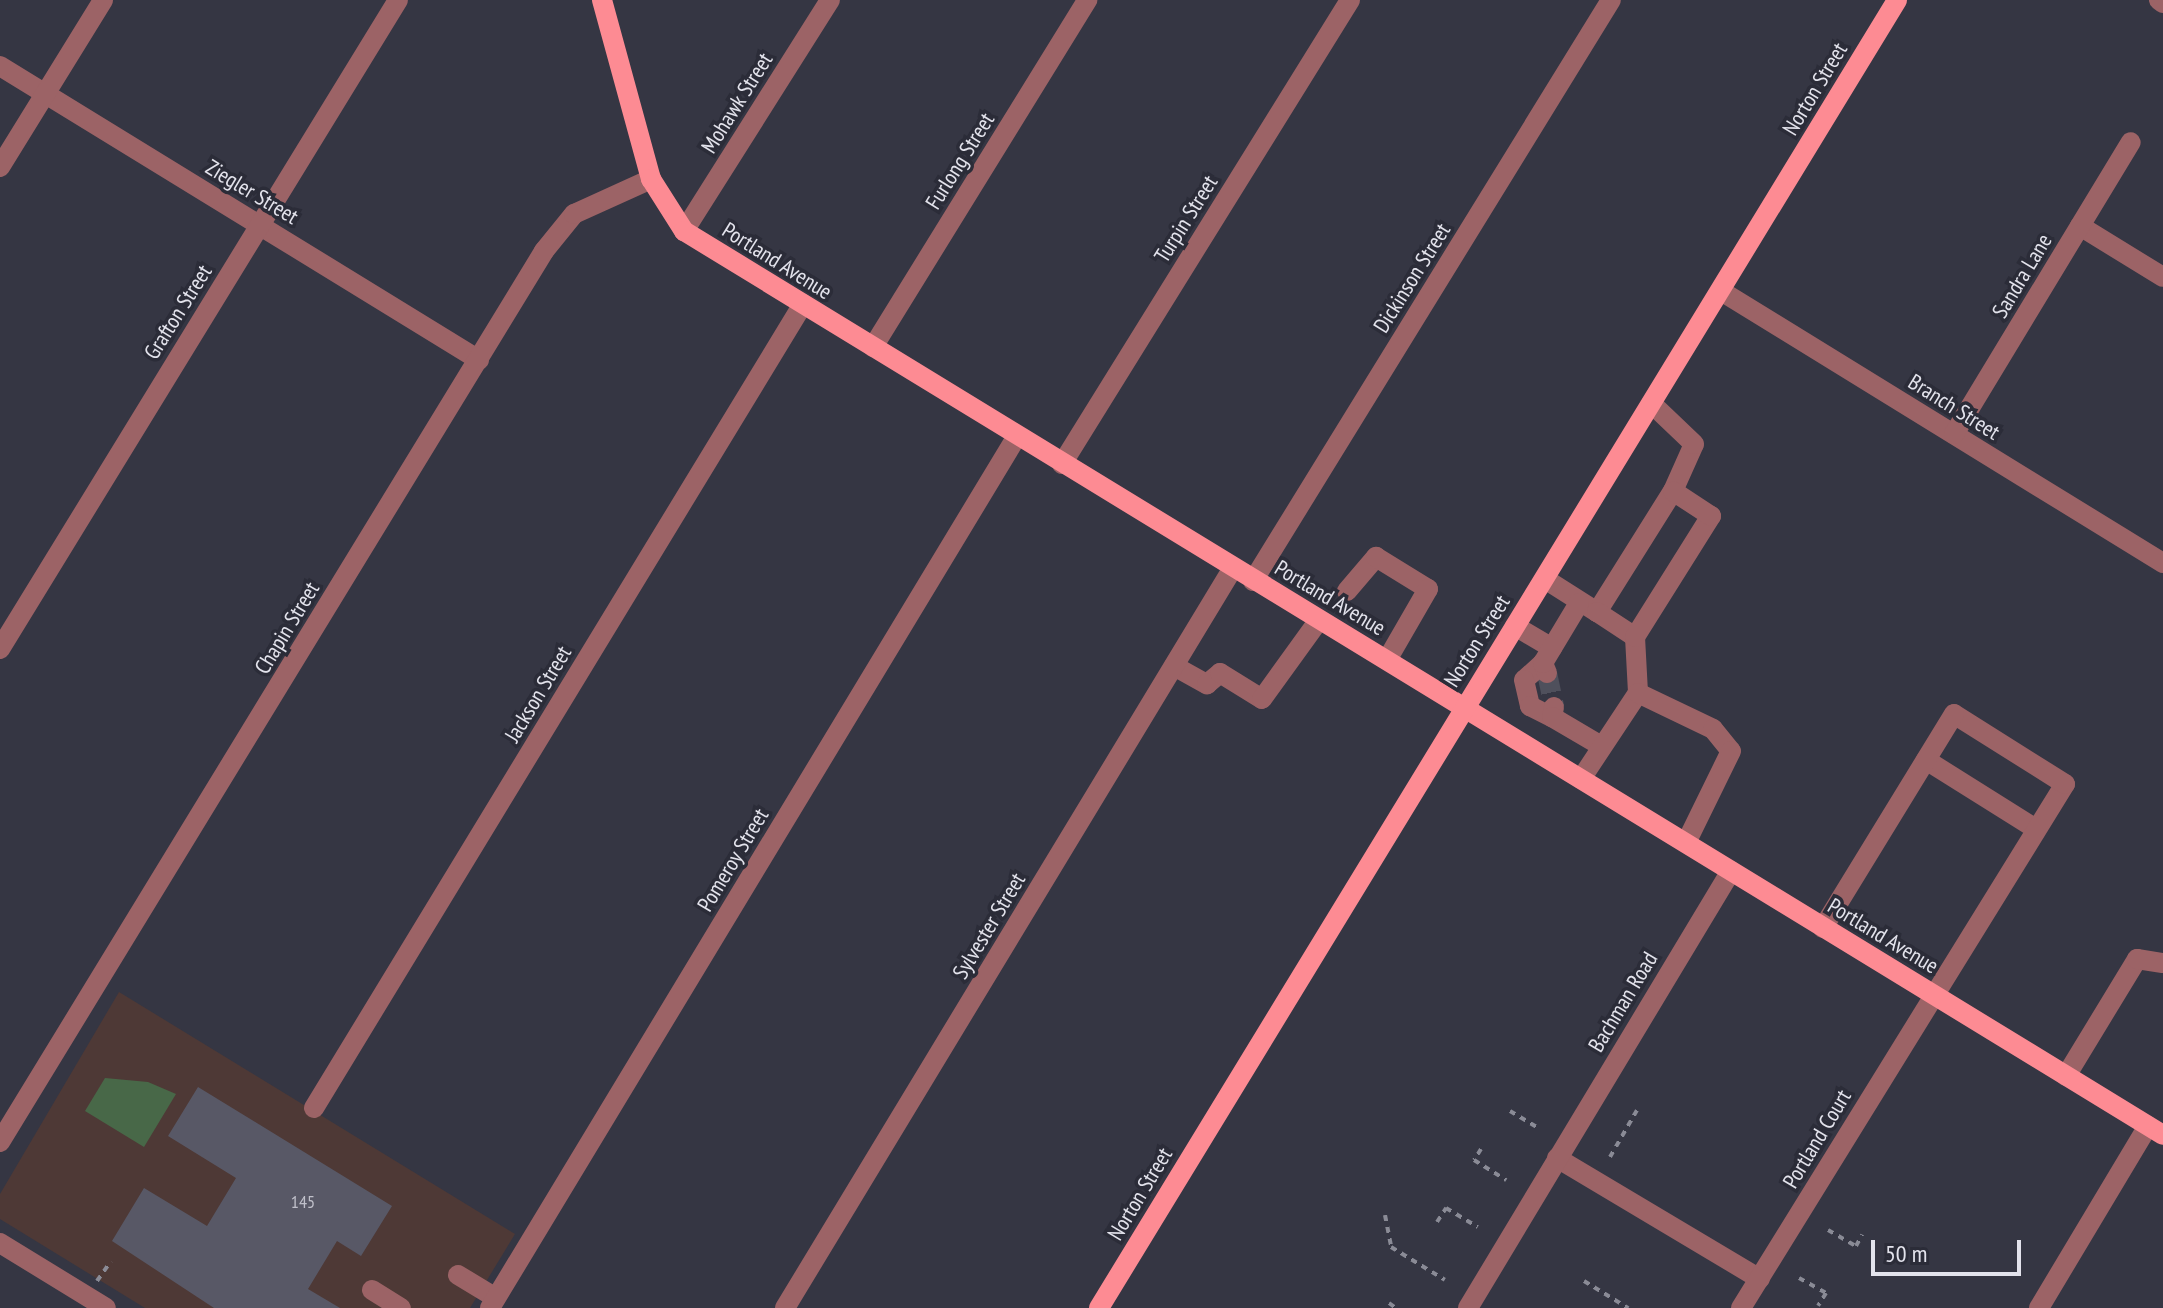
<!DOCTYPE html>
<html>
<head>
<meta charset="utf-8">
<style>
  body { margin:0 }
  #map { position:relative; width:2163px; height:1308px; overflow:hidden; background:#353643; font-family:"PT Sans Narrow",sans-serif }
  div>[style] { position:absolute }
  [style*='--x'] { left:calc(var(--x)*1px); top:calc(var(--y)*1px); width:calc(var(--w)*1px); rotate:calc(var(--a)*1deg) }
  .education>* { inset:0; background:#4e3936 }
  .green>* { inset:0; background:#486848 }
  .building>* { inset:0; background:#585866 }
  .minor-tunnel>* { height:20px; margin-top:-10px; transform-origin:0; background:repeating-linear-gradient(90deg,#4f505c 0 20px,transparent 0 30px) }
  .path>* { height:4px; margin-top:-2px; transform-origin:0; background:repeating-linear-gradient(90deg,#8a8b96 0 6px,transparent 0 12px) }
  .minor>* { height:20px; margin:-10px; padding:0 10px; transform-origin:10px; border-radius:10px; background:#9c6366 }
  .major>* { height:20px; margin:-10px; padding:0 10px; transform-origin:10px; border-radius:10px; background:#fd8b93 }
  span { translate:-50% -50%; white-space:nowrap; text-align:center; line-height:1.15; -webkit-text-stroke:7px #2b2c38; paint-order:stroke }
  .number-label { font-size:18px; color:#c0c0ca }
  .number-label span { -webkit-text-stroke-width:0 }
  .street-label { font-size:22px; color:#e3e3ec }
  .scale { position:absolute; left:1871px; top:1240px; width:150px; height:36px; box-sizing:border-box; border:4px solid #e3e3ec; border-top:0; padding-left:10px; font-size:24px; line-height:28px; white-space:nowrap; color:#e3e3ec; -webkit-text-stroke:6px #2b2c38; paint-order:stroke }
</style>
</head>
<body>
<div id="map">
  <div class="education">
    <i style="clip-path:polygon(119px 992px,515px 1234px,470px 1308px,145px 1308px,0 1219px,0 1194px)"></i>
  </div>
  <div class="green">
    <i style="clip-path:polygon(105px 1078px,148px 1082px,176px 1094px,144px 1147px,85px 1111px)"></i>
  </div>
  <div class="building">
    <i style="clip-path:polygon(198px 1087px,392px 1206px,361px 1256px,337px 1241px,308px 1289px,340px 1308px,214px 1308px,112px 1241px,144px 1188px,207px 1226px,236px 1178px,168px 1136px)"></i>
  </div>
  <div class="minor-tunnel">
    <i style="--x:1547;--y:673;--w:35;--a:78"></i>
  </div>
  <div class="path">
    <i style="--x:1510;--y:1111;--w:33;--a:31"></i>
    <i style="--x:1481;--y:1149;--w:13;--a:122"></i>
    <i style="--x:1474;--y:1160;--w:38;--a:32"></i>
    <i style="--x:1610;--y:1157;--w:54;--a:-60.1"></i>
    <i style="--x:1385;--y:1215;--w:33;--a:79"></i>
    <i style="--x:1391;--y:1247;--w:63;--a:31.4"></i>
    <i style="--x:1437;--y:1222;--w:17;--a:-57"></i>
    <i style="--x:1446;--y:1208;--w:37;--a:31"></i>
    <i style="--x:1828;--y:1230;--w:32;--a:30"></i>
    <i style="--x:1856;--y:1246;--w:13;--a:-61"></i>
    <i style="--x:1799;--y:1278;--w:31;--a:29"></i>
    <i style="--x:1826;--y:1293;--w:15;--a:122"></i>
    <i style="--x:97;--y:1281;--w:24;--a:-55"></i>
    <i style="--x:1584;--y:1281;--w:52;--a:31.5"></i>
    <i style="--x:1389;--y:1303;--w:9;--a:36"></i>
  </div>
  <div class="minor">
    <i style="--x:2159;--y:0;--w:5;--a:37"></i>
    <i style="--x:0;--y:66;--w:562;--a:31.54"></i>
    <i style="--x:0;--y:167;--w:196;--a:-58.3"></i>
    <i style="--x:2080;--y:226;--w:97;--a:31.6"></i>
    <i style="--x:684;--y:231;--w:273;--a:-57.7"></i>
    <i style="--x:1721;--y:291;--w:519;--a:31.61"></i>
    <i style="--x:873;--y:347;--w:408;--a:-58.3"></i>
    <i style="--x:1954;--y:434;--w:341;--a:-58.8"></i>
    <i style="--x:1062;--y:464;--w:546;--a:-58.17"></i>
    <i style="--x:1545;--y:579;--w:62;--a:32.4"></i>
    <i style="--x:1597;--y:612;--w:143;--a:-57.9"></i>
    <i style="--x:1673;--y:491;--w:51;--a:-65.9"></i>
    <i style="--x:1694;--y:444;--w:59;--a:-136.4"></i>
    <i style="--x:1253;--y:581;--w:682;--a:-58.36"></i>
    <i style="--x:1347;--y:591;--w:45;--a:-49.5"></i>
    <i style="--x:1376;--y:557;--w:61;--a:31.6"></i>
    <i style="--x:1428;--y:589;--w:82;--a:120"></i>
    <i style="--x:1597;--y:612;--w:45;--a:33.3"></i>
    <i style="--x:1635;--y:637;--w:56;--a:86.9"></i>
    <i style="--x:1515;--y:626;--w:43;--a:30.7"></i>
    <i style="--x:1635;--y:637;--w:143;--a:-57.9"></i>
    <i style="--x:1711;--y:516;--w:45;--a:-146.7"></i>
    <i style="--x:0;--y:649;--w:761;--a:-58.48"></i>
    <i style="--x:1543;--y:663;--w:25;--a:138"></i>
    <i style="--x:1524;--y:680;--w:27;--a:77"></i>
    <i style="--x:1530;--y:706;--w:25;--a:27"></i>
    <i style="--x:1174;--y:666;--w:38;--a:29"></i>
    <i style="--x:1207;--y:684;--w:17;--a:-40"></i>
    <i style="--x:1220;--y:673;--w:49;--a:31.8"></i>
    <i style="--x:1262;--y:699;--w:97;--a:-54.2"></i>
    <i style="--x:1547;--y:673;--w:11;--a:-112"></i>
    <i style="--x:1543;--y:663;--w:70;--a:-59"></i>
    <i style="--x:1554;--y:707;--w:10;--a:101"></i>
    <i style="--x:1552;--y:717;--w:53;--a:30.4"></i>
    <i style="--x:1926;--y:760;--w:130;--a:32.1"></i>
    <i style="--x:1581;--y:779;--w:103;--a:-56.5"></i>
    <i style="--x:1638;--y:693;--w:83;--a:25.6"></i>
    <i style="--x:1713;--y:729;--w:28;--a:51"></i>
    <i style="--x:1731;--y:751;--w:102;--a:116.1"></i>
    <i style="--x:2066;--y:1076;--w:137;--a:-58.7"></i>
    <i style="--x:2137;--y:959;--w:26;--a:9"></i>
    <i style="--x:314;--y:1108;--w:941;--a:-58.69"></i>
    <i style="--x:0;--y:1142;--w:1044;--a:-58.59"></i>
    <i style="--x:544;--y:251;--w:48;--a:-51"></i>
    <i style="--x:574;--y:214;--w:85;--a:-24.4"></i>
    <i style="--x:1557;--y:1158;--w:236;--a:30.8"></i>
    <i style="--x:0;--y:1243;--w:124;--a:31.5"></i>
    <i style="--x:458;--y:1275;--w:44;--a:31.2"></i>
    <i style="--x:372;--y:1290;--w:34;--a:32"></i>
    <i style="--x:490;--y:1308;--w:1019;--a:-58.85"></i>
    <i style="--x:785;--y:1308;--w:865;--a:-58.81"></i>
    <i style="--x:1468;--y:1308;--w:510;--a:-58.96"></i>
    <i style="--x:1741;--y:1308;--w:616;--a:-58.27"></i>
    <i style="--x:2065;--y:784;--w:131;--a:-147.8"></i>
    <i style="--x:1954;--y:714;--w:251;--a:121.5"></i>
    <i style="--x:2039;--y:1308;--w:212;--a:-59.1"></i>
  </div>
  <div class="major">
    <i style="--x:602;--y:0;--w:186;--a:74.7"></i>
    <i style="--x:651;--y:179;--w:62;--a:57.6"></i>
    <i style="--x:684;--y:231;--w:1733;--a:31.43"></i>
    <i style="--x:1099;--y:1308;--w:1532;--a:-58.61"></i>
  </div>
  <div class="number-label">
    <span style="left:303px;top:1202px">145</span>
  </div>
  <div class="street-label">
    <span style="left:1815px;top:89px;rotate:-59deg">Norton Street</span>
    <span style="left:737px;top:103px;rotate:-58deg">Mohawk Street</span>
    <span style="left:960px;top:161px;rotate:-58deg">Furlong Street</span>
    <span style="left:252px;top:192px;rotate:31deg">Ziegler Street</span>
    <span style="left:1186px;top:219px;rotate:-58deg">Turpin Street</span>
    <span style="left:777px;top:261px;rotate:32deg">Portland Avenue</span>
    <span style="left:2022px;top:276px;rotate:-59deg">Sandra Lane</span>
    <span style="left:1412px;top:278px;rotate:-58deg">Dickinson Street</span>
    <span style="left:178px;top:312px;rotate:-58deg">Grafton Street</span>
    <span style="left:1954px;top:407px;rotate:32deg">Branch Street</span>
    <span style="left:1330px;top:598px;rotate:31deg">Portland Avenue</span>
    <span style="left:287px;top:628px;rotate:-59deg">Chapin Street</span>
    <span style="left:1477px;top:641px;rotate:-58deg">Norton Street</span>
    <span style="left:538px;top:694px;rotate:-59deg">Jackson Street</span>
    <span style="left:733px;top:860px;rotate:-59deg">Pomeroy Street</span>
    <span style="left:989px;top:926px;rotate:-59deg">Sylvester Street</span>
    <span style="left:1883px;top:936px;rotate:31deg">Portland Avenue</span>
    <span style="left:1623px;top:1002px;rotate:-59deg">Bachman Road</span>
    <span style="left:1817px;top:1139px;rotate:-59deg">Portland Court</span>
    <span style="left:1140px;top:1194px;rotate:-59deg">Norton Street</span>
  </div>
  <div class="scale">50 m</div>
</div>
</body>
</html>
